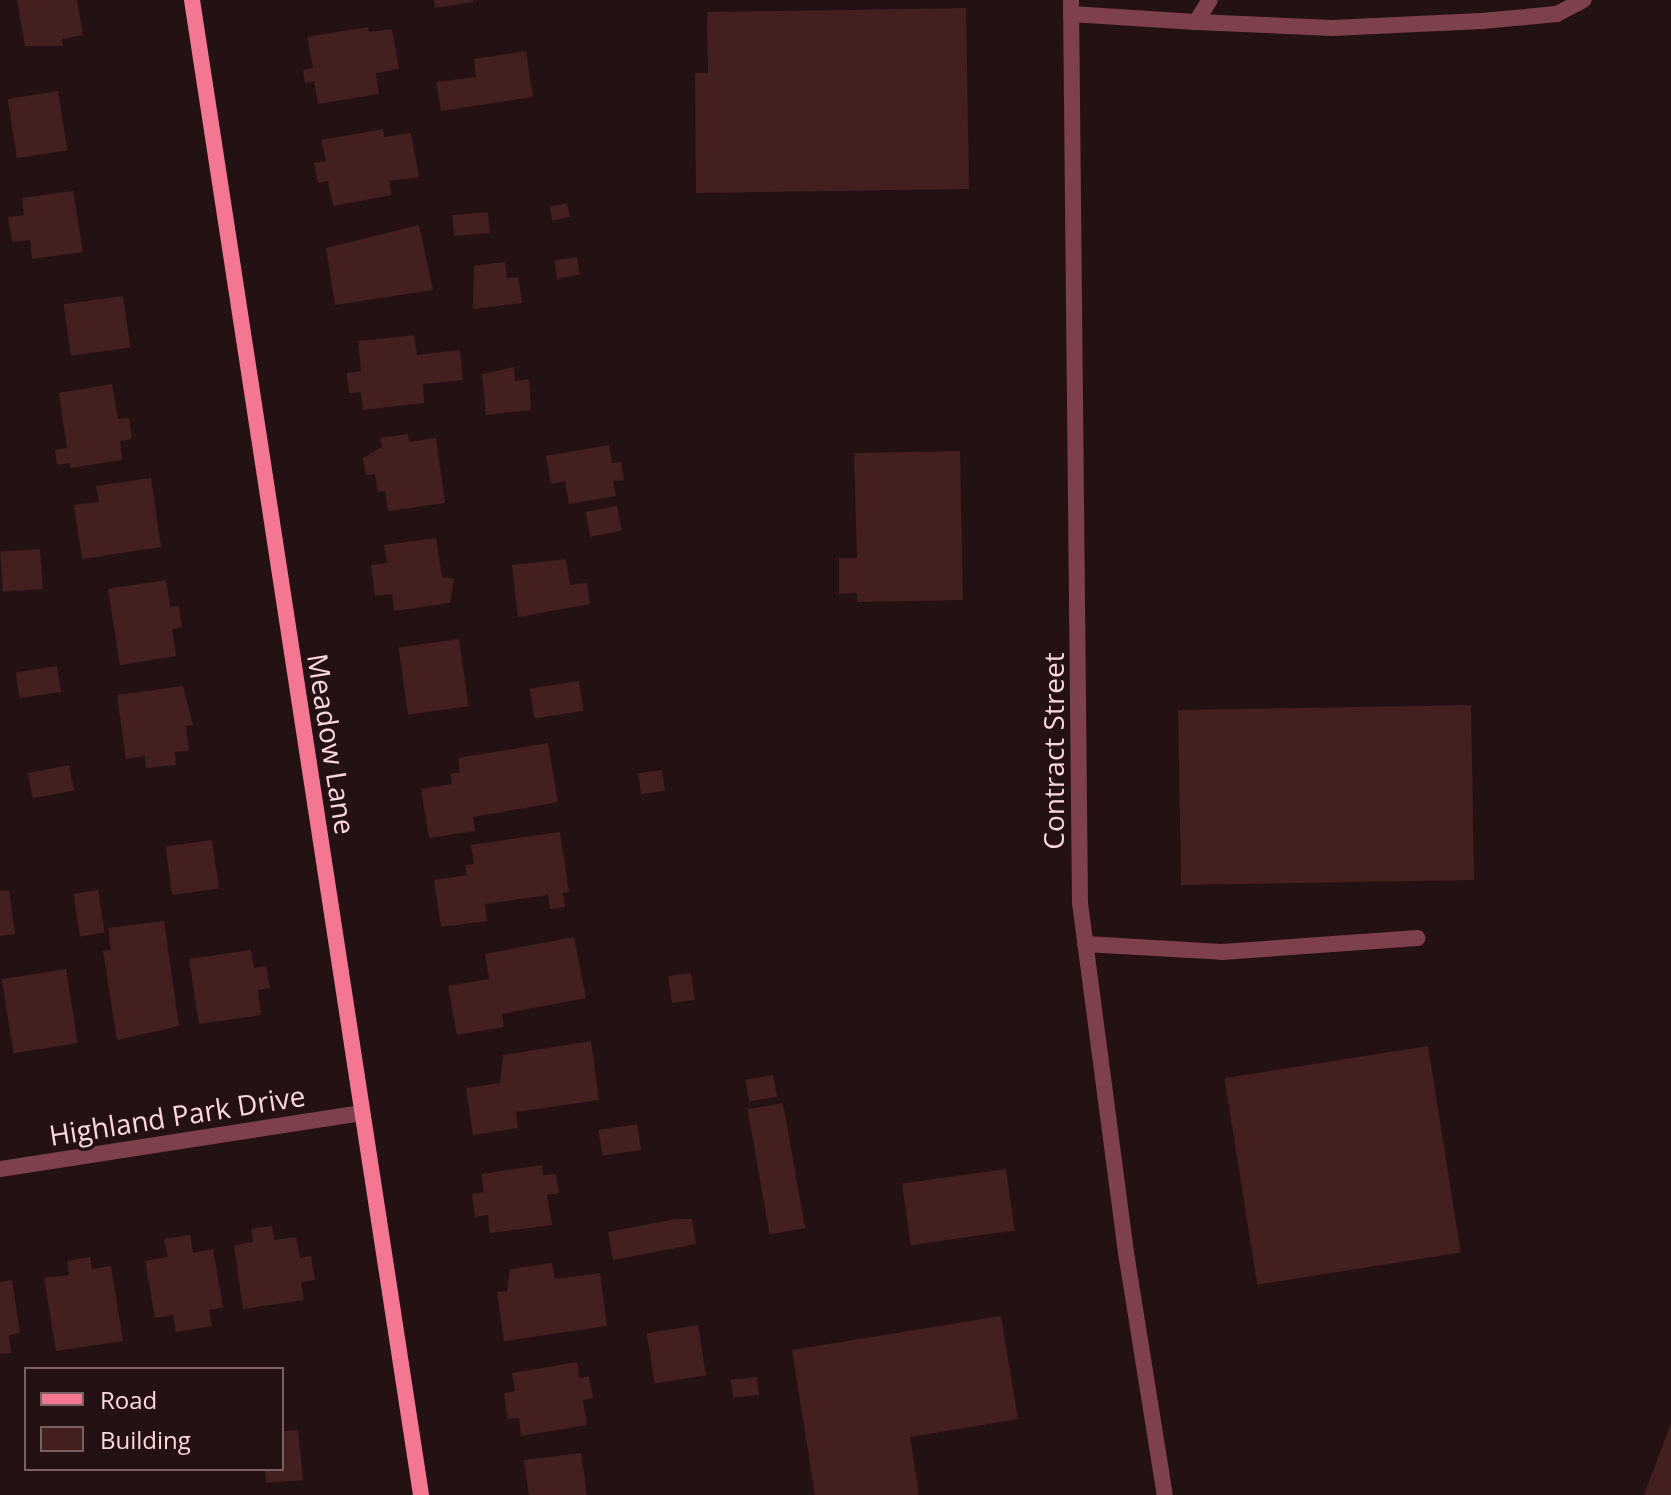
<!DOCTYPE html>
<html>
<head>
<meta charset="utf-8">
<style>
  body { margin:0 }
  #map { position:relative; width:1671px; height:1495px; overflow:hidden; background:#241112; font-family:"Open Sans",sans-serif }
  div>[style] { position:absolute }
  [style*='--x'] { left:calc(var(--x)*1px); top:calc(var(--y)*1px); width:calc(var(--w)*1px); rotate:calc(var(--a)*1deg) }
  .building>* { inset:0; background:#441f20; transform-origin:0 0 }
  .lane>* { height:16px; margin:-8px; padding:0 8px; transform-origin:8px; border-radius:8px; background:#7f404e }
  .street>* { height:16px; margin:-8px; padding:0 8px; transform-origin:8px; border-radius:8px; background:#7f404e }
  .secondary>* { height:16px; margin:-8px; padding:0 8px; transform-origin:8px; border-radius:8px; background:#f37793 }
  span { translate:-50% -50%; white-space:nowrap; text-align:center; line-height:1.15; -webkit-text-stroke:7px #241112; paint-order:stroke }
  .street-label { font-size:28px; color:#fcd8dd }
  .legend { position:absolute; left:24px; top:1367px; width:260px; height:104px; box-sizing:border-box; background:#241112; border:2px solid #7a6163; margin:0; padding:10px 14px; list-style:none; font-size:24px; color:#fcd8dd }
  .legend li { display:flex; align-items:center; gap:16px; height:40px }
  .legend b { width:40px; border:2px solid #7a6163 }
</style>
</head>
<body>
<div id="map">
  <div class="building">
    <i style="clip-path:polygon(17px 0,77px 0,83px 35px,62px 39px,63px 46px,25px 46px)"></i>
    <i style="clip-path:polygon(434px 0,473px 0,473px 2px,435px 8px)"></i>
    <i style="clip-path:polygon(966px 8px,969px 189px,696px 193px,695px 73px,708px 73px,707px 12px)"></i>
    <i style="clip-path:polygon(368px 27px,369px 32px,392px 29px,399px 69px,376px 73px,379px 94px,318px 104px,314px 81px,305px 83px,303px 70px,313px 68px,307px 37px)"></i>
    <i style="clip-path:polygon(526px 51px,533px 97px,441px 111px,436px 82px,476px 77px,474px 59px)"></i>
    <i style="left:58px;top:91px;width:60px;height:51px;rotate:81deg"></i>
    <i style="clip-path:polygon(383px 129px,384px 137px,411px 133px,419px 177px,389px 181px,392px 195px,333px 206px,328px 181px,318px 183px,314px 163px,326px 161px,321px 140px)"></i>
    <i style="clip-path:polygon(73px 191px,83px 252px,32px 259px,30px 240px,12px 242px,8px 217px,24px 215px,22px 198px)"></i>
    <i style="left:567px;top:203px;width:14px;height:18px;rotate:78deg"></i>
    <i style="left:488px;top:212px;width:21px;height:36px;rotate:85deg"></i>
    <i style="clip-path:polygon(419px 225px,433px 290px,335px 305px,326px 248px)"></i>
    <i style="left:577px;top:257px;width:18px;height:23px;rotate:81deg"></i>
    <i style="clip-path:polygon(505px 262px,507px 278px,518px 277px,522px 303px,473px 309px,474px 266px)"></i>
    <i style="left:123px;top:296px;width:52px;height:60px;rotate:82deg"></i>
    <i style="clip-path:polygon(414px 335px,417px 355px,460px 350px,463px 380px,423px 384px,424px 403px,363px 410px,361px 392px,349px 393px,347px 373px,361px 371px,358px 341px)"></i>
    <i style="clip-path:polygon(514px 367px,515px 381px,529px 379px,531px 410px,486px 415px,482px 374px)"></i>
    <i style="clip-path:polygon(112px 384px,118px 419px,129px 418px,132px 439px,120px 441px,122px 460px,70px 468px,70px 463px,57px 465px,55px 450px,67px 448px,59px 393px)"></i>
    <i style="clip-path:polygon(408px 434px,409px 442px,436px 438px,445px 503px,388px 511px,385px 491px,378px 492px,375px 474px,366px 475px,363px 458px,382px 447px,380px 438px)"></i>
    <i style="clip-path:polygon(609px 445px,612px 463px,621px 462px,624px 480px,613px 481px,616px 496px,569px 504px,565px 481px,551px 484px,546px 456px)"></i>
    <i style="clip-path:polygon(960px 451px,963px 600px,857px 602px,857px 593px,839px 594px,839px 558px,857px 558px,854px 453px)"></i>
    <i style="clip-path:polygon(151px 478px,161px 547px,82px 559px,74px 505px,99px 502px,96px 486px)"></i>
    <i style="left:617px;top:506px;width:25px;height:32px;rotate:79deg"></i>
    <i style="clip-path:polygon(436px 538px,442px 577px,454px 579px,450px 603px,394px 611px,392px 594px,375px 596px,371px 565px,387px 563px,384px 545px)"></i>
    <i style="left:40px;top:549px;width:40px;height:40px;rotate:86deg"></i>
    <i style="clip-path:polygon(566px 559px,570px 585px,587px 583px,590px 604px,518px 617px,512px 565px)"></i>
    <i style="clip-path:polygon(166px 580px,170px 607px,179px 606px,182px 627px,172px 629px,176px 656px,120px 665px,108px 589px)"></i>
    <i style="left:459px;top:639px;width:68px;height:61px;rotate:82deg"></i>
    <i style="left:57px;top:666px;width:26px;height:42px;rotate:81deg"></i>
    <i style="left:579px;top:681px;width:30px;height:50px;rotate:81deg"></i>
    <i style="clip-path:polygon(183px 686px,193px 725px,186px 726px,189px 751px,175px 752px,176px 765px,146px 768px,145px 756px,126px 759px,117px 695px)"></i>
    <i style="left:1471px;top:705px;width:175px;height:293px;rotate:89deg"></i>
    <i style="clip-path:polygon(548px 743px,558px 802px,473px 817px,475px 831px,429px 838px,421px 789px,452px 784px,451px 774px,460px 772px,458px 758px)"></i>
    <i style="left:69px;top:765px;width:26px;height:42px;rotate:79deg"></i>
    <i style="left:662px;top:770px;width:21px;height:24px;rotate:82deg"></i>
    <i style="clip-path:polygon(560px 832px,569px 892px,563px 893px,565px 907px,550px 909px,548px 895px,485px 904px,487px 921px,441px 927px,434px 880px,467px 875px,465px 865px,474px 864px,471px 845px)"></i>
    <i style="left:212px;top:840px;width:49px;height:47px;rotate:82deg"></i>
    <i style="clip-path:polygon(9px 890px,15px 934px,0 936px,0 891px)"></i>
    <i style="left:98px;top:890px;width:43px;height:25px;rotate:81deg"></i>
    <i style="clip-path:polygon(164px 921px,179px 1026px,117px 1040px,103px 951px,111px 950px,108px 928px)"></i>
    <i style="clip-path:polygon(574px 937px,586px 998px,502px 1014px,504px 1027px,457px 1035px,448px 986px,489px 979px,485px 954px)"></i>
    <i style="clip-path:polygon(251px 950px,254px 968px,266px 966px,270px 988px,258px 990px,261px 1015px,199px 1024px,189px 959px)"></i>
    <i style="left:66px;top:969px;width:75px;height:65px;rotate:81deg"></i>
    <i style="left:691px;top:973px;width:27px;height:23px;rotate:82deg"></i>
    <i style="clip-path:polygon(591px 1041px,599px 1100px,516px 1112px,518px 1128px,473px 1135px,466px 1088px,500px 1083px,503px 1055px)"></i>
    <i style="left:1428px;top:1046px;width:209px;height:206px;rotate:81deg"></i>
    <i style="left:773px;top:1075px;width:22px;height:28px;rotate:80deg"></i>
    <i style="left:783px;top:1103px;width:127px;height:36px;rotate:80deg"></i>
    <i style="left:637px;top:1124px;width:26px;height:39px;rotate:81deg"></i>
    <i style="clip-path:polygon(542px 1165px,543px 1175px,556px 1174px,559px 1193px,547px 1195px,552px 1225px,490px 1233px,488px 1215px,475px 1217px,472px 1194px,484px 1192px,481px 1174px)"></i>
    <i style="left:1006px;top:1169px;width:62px;height:105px;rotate:82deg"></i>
    <i style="clip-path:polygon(675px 1219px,692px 1219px,696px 1244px,613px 1260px,608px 1232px)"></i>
    <i style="clip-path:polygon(272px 1226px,274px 1240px,296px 1237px,300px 1258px,311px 1256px,315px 1280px,301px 1282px,304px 1300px,243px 1309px,234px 1245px,253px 1242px,251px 1229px)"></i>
    <i style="clip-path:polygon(190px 1235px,193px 1253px,213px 1249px,223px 1307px,209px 1310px,212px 1326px,176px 1332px,173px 1315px,155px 1318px,145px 1261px,168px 1257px,164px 1239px)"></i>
    <i style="clip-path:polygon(90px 1257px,92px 1269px,111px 1266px,123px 1341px,56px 1351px,44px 1278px,69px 1275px,67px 1261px)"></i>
    <i style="clip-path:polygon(552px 1263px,555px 1279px,600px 1273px,607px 1326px,504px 1341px,497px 1292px,507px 1291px,510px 1269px)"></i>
    <i style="clip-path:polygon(12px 1280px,20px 1333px,9px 1335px,11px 1353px,0 1354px,0 1282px)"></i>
    <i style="clip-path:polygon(1001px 1316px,1018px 1419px,910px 1437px,919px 1495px,815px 1495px,792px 1350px)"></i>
    <i style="left:698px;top:1325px;width:51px;height:52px;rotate:81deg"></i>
    <i style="clip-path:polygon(577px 1362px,579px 1378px,589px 1376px,593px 1398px,583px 1400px,587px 1425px,521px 1436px,519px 1418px,508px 1419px,504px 1393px,515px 1391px,512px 1373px)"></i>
    <i style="left:757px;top:1377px;width:18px;height:26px;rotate:84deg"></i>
    <i style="clip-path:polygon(1671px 1423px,1671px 1495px,1644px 1495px)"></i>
    <i style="clip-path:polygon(298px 1430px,303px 1480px,266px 1483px,265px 1469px,282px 1469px,282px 1431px)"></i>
    <i style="clip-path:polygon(581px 1453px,587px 1495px,529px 1495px,524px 1460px)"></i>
  </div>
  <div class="lane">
    <i style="--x:1071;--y:14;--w:125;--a:3.7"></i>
    <i style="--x:1196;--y:22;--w:26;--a:-58"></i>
    <i style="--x:1196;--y:22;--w:136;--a:2.5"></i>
    <i style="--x:1332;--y:28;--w:150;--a:-2.7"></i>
    <i style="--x:1482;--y:21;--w:75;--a:-5.3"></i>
    <i style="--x:1557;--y:14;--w:30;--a:-28"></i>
    <i style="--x:1085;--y:944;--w:137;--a:3.3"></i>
    <i style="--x:1222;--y:952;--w:196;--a:-4.1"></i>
  </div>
  <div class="street">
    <i style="--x:1071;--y:0;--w:903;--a:89.43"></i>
    <i style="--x:1080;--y:903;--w:359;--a:82.5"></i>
    <i style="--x:1127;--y:1259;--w:239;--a:80.9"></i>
    <i style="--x:0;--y:1169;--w:366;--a:-8.8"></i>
  </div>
  <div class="secondary">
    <i style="--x:192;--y:0;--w:1512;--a:81.29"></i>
  </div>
  <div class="street-label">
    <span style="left:332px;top:744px;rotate:81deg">Meadow Lane</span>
    <span style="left:1053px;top:751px;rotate:-90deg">Contract Street</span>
    <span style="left:177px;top:1115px;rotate:-9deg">Highland Park Drive</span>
  </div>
  <ul class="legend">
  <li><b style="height:10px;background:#f37793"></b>Road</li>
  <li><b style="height:22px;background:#441f20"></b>Building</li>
  </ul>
</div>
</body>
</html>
